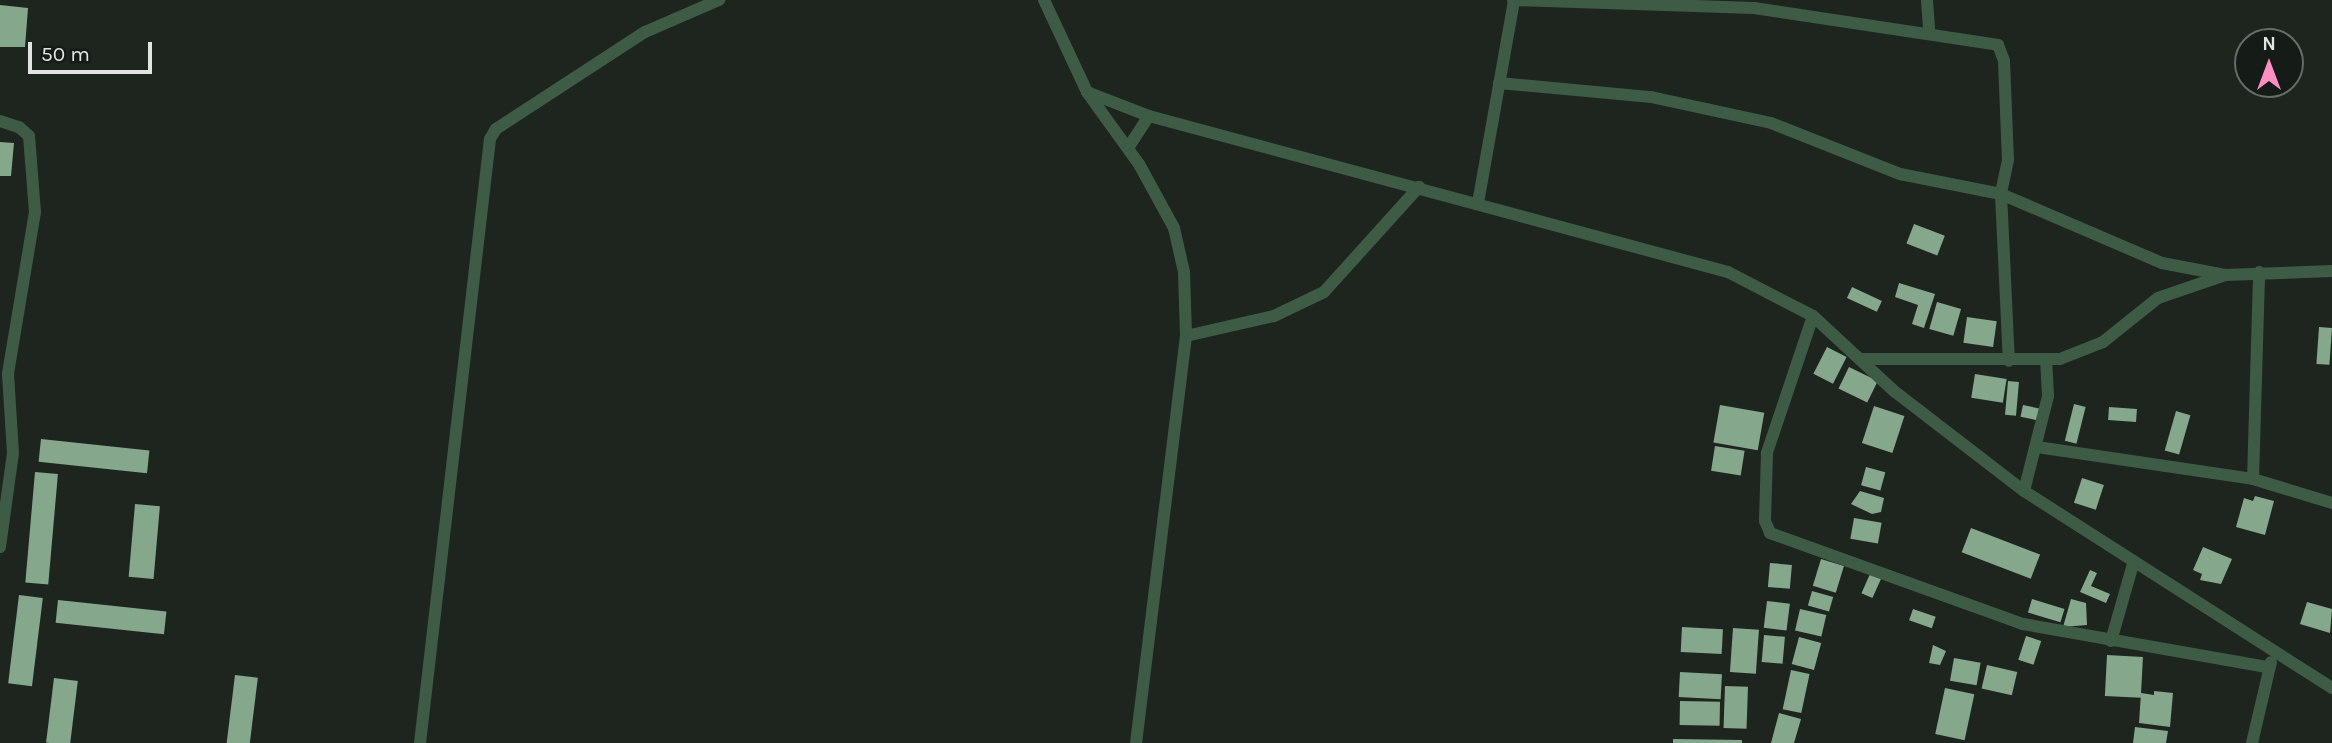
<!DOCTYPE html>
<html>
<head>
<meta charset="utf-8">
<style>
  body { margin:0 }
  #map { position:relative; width:2332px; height:743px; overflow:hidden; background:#1e251f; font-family:Karla,sans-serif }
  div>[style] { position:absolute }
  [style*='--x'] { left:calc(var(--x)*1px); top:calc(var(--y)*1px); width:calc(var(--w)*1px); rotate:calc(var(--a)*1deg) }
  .building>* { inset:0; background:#85a78c; transform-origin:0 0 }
  .street>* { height:12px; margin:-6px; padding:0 6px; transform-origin:6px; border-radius:6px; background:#3e5c45 }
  span { translate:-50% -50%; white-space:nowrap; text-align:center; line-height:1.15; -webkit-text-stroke:7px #151b16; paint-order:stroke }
  .north { position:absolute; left:2234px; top:28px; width:70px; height:70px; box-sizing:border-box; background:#151b16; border:2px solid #676c68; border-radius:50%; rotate:0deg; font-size:19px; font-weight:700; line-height:28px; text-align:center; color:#e1e5e2 }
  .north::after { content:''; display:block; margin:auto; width:24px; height:32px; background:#fc8fc2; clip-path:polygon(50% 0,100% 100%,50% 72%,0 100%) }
  .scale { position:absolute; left:28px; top:42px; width:124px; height:32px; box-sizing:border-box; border:4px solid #e1e5e2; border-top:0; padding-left:9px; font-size:21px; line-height:24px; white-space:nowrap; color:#e1e5e2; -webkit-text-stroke:5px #151b16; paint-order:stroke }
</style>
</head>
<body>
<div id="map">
  <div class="building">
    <i style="clip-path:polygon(0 5px,28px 8px,25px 47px,0 47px)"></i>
    <i style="clip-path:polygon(0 142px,14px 143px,11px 176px,0 176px)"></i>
    <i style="left:1914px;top:224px;width:33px;height:21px;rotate:21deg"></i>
    <i style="clip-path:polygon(1899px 283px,1935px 294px,1924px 328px,1912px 324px,1918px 305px,1895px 297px)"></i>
    <i style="left:1852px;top:287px;width:33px;height:12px;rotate:25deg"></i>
    <i style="left:1937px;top:302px;width:25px;height:28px;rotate:16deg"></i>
    <i style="left:1967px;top:317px;width:30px;height:26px;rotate:8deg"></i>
    <i style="left:2319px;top:327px;width:13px;height:37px;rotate:4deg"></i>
    <i style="left:1827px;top:347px;width:22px;height:30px;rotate:27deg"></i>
    <i style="left:1849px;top:367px;width:32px;height:24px;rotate:26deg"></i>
    <i style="left:1975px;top:374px;width:32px;height:24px;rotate:9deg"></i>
    <i style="left:2008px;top:381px;width:11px;height:34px;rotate:5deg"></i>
    <i style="left:2074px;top:404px;width:12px;height:38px;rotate:14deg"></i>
    <i style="left:1720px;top:405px;width:45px;height:38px;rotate:10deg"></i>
    <i style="left:2023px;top:405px;width:19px;height:12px;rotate:12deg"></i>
    <i style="left:1874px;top:406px;width:32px;height:39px;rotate:18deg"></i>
    <i style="left:2109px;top:407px;width:28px;height:13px;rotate:4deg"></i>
    <i style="left:2176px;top:411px;width:15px;height:41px;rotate:16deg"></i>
    <i style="left:41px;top:439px;width:109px;height:23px;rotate:6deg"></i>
    <i style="left:1715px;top:446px;width:30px;height:25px;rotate:9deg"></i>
    <i style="left:1866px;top:467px;width:20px;height:19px;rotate:15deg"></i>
    <i style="left:35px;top:472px;width:23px;height:111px;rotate:5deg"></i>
    <i style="left:2082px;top:478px;width:23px;height:26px;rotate:18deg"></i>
    <i style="clip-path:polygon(1860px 491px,1884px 498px,1881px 512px,1872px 514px,1851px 504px)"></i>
    <i style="clip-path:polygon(2255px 496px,2274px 501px,2265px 535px,2236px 527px,2244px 498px,2253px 501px)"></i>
    <i style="left:135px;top:504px;width:25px;height:73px;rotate:5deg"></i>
    <i style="left:1854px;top:518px;width:28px;height:21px;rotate:10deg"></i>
    <i style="left:1971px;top:528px;width:74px;height:26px;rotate:21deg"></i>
    <i style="clip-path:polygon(2203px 547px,2232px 559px,2221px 584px,2200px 580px,2202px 574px,2193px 570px)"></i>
    <i style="left:1821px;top:559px;width:24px;height:28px;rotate:17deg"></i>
    <i style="left:1770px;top:563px;width:22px;height:24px;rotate:5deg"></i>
    <i style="clip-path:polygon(2090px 570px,2097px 573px,2091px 586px,2110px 594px,2106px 603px,2080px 592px)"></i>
    <i style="left:1870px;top:574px;width:12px;height:21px;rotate:24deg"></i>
    <i style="left:1812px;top:591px;width:22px;height:15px;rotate:16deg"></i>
    <i style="left:19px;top:595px;width:24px;height:89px;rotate:7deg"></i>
    <i style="left:2032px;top:599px;width:34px;height:14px;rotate:17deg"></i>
    <i style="clip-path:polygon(2071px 599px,2086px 603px,2087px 625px,2063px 627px)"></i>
    <i style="left:58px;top:600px;width:109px;height:23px;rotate:6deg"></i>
    <i style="left:1767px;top:601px;width:23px;height:27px;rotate:7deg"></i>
    <i style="clip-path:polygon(2307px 602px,2332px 609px,2330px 633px,2300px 624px)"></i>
    <i style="left:1800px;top:609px;width:27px;height:22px;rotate:13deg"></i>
    <i style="left:1913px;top:609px;width:24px;height:12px;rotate:19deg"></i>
    <i style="left:1682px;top:627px;width:41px;height:25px;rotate:3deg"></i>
    <i style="left:1733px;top:628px;width:26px;height:44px;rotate:4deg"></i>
    <i style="left:1764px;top:635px;width:21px;height:27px;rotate:5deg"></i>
    <i style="left:2026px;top:636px;width:16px;height:25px;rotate:18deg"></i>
    <i style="left:1799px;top:637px;width:23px;height:28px;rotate:15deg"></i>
    <i style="clip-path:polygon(1933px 645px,1946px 651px,1940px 665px,1929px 663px)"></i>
    <i style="left:2107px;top:655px;width:36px;height:41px;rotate:3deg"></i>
    <i style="left:1954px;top:658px;width:27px;height:23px;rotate:10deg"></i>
    <i style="left:1987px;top:665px;width:31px;height:24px;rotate:13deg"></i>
    <i style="left:1791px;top:670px;width:19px;height:40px;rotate:12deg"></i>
    <i style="left:1680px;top:672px;width:42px;height:25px;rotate:3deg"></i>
    <i style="left:235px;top:675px;width:23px;height:69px;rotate:7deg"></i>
    <i style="left:54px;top:678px;width:24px;height:65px;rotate:7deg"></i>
    <i style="left:1725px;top:686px;width:23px;height:42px;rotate:2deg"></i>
    <i style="left:1945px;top:688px;width:30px;height:47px;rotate:12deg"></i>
    <i style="clip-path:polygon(2154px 691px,2173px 693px,2170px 727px,2139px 723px,2141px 693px,2154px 695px)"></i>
    <i style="left:1680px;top:701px;width:40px;height:24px;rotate:1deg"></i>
    <i style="clip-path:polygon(1779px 713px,1801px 719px,1794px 743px,1771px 743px)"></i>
    <i style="clip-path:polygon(2135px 727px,2168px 731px,2166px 743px,2133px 743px)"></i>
    <i style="clip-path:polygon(1673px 739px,1742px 740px,1742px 743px,1673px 743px)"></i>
  </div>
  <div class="street">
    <i style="--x:1044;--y:0;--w:102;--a:64.9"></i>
    <i style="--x:1087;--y:92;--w:89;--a:54.2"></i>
    <i style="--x:1139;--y:164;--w:73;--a:61.3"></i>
    <i style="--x:1174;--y:228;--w:45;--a:77.2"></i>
    <i style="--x:1184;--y:272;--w:64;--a:88.2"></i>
    <i style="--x:1186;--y:336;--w:410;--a:97"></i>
    <i style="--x:1513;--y:0;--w:241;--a:1.9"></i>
    <i style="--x:1754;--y:8;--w:247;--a:8.6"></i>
    <i style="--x:1998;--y:45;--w:17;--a:69"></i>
    <i style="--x:2004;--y:61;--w:99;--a:87.7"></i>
    <i style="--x:2008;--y:160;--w:35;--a:102"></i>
    <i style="--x:2001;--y:194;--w:167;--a:87.3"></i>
    <i style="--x:1927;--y:0;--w:32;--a:86"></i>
    <i style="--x:1499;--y:83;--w:153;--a:5.3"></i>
    <i style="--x:1651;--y:97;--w:123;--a:12.2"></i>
    <i style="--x:1771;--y:123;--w:139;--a:21.6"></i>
    <i style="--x:1900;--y:174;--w:103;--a:11.2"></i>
    <i style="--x:2001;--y:194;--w:175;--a:23.2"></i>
    <i style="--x:2162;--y:263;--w:64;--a:10.8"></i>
    <i style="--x:1087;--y:92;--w:66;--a:21.2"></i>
    <i style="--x:1149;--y:116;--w:600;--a:15.08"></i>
    <i style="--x:1728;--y:272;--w:96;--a:27.4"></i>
    <i style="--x:1813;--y:316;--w:110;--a:42.8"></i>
    <i style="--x:1894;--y:391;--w:164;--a:37.6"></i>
    <i style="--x:2024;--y:491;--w:366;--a:32.6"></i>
    <i style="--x:0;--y:121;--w:20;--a:18"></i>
    <i style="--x:19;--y:127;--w:13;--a:42"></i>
    <i style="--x:29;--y:136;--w:76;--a:85.5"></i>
    <i style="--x:35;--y:212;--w:164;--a:99.5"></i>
    <i style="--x:8;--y:374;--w:79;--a:86.4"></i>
    <i style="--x:13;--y:453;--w:95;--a:97.9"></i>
    <i style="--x:1128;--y:148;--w:38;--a:-57"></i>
    <i style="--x:1478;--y:203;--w:206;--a:-79.9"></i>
    <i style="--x:1813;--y:316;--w:145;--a:108.6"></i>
    <i style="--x:1767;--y:453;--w:68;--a:91.7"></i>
    <i style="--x:1765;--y:521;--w:13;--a:67"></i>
    <i style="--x:1770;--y:533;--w:269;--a:19.8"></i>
    <i style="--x:2023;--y:624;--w:249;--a:10"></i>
    <i style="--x:1186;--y:336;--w:90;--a:-12.8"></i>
    <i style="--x:1274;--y:316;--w:55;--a:-25.6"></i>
    <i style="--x:1324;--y:292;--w:142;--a:-47.9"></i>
    <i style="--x:1862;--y:359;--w:198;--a:0"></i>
    <i style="--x:2060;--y:359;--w:46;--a:-21.6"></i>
    <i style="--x:2103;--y:342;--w:70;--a:-38.7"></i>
    <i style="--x:2158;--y:298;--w:71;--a:-18.9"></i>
    <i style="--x:2225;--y:275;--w:107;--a:-2.1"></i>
    <i style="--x:2037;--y:447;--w:218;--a:8.4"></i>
    <i style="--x:2253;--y:479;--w:83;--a:16.9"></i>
    <i style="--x:2253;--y:479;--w:207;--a:-88.3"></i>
    <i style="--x:2024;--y:491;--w:98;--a:-75.8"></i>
    <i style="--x:2048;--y:396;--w:35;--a:-93"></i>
    <i style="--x:2111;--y:641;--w:83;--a:-74"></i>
    <i style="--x:420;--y:743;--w:608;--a:-83.39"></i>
    <i style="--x:490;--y:139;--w:12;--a:-59"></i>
    <i style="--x:496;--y:129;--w:178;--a:-33.1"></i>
    <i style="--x:645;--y:32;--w:81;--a:-23.4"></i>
    <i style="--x:2252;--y:743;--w:83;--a:-76.8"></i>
  </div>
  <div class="north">N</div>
  <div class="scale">50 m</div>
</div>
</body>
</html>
